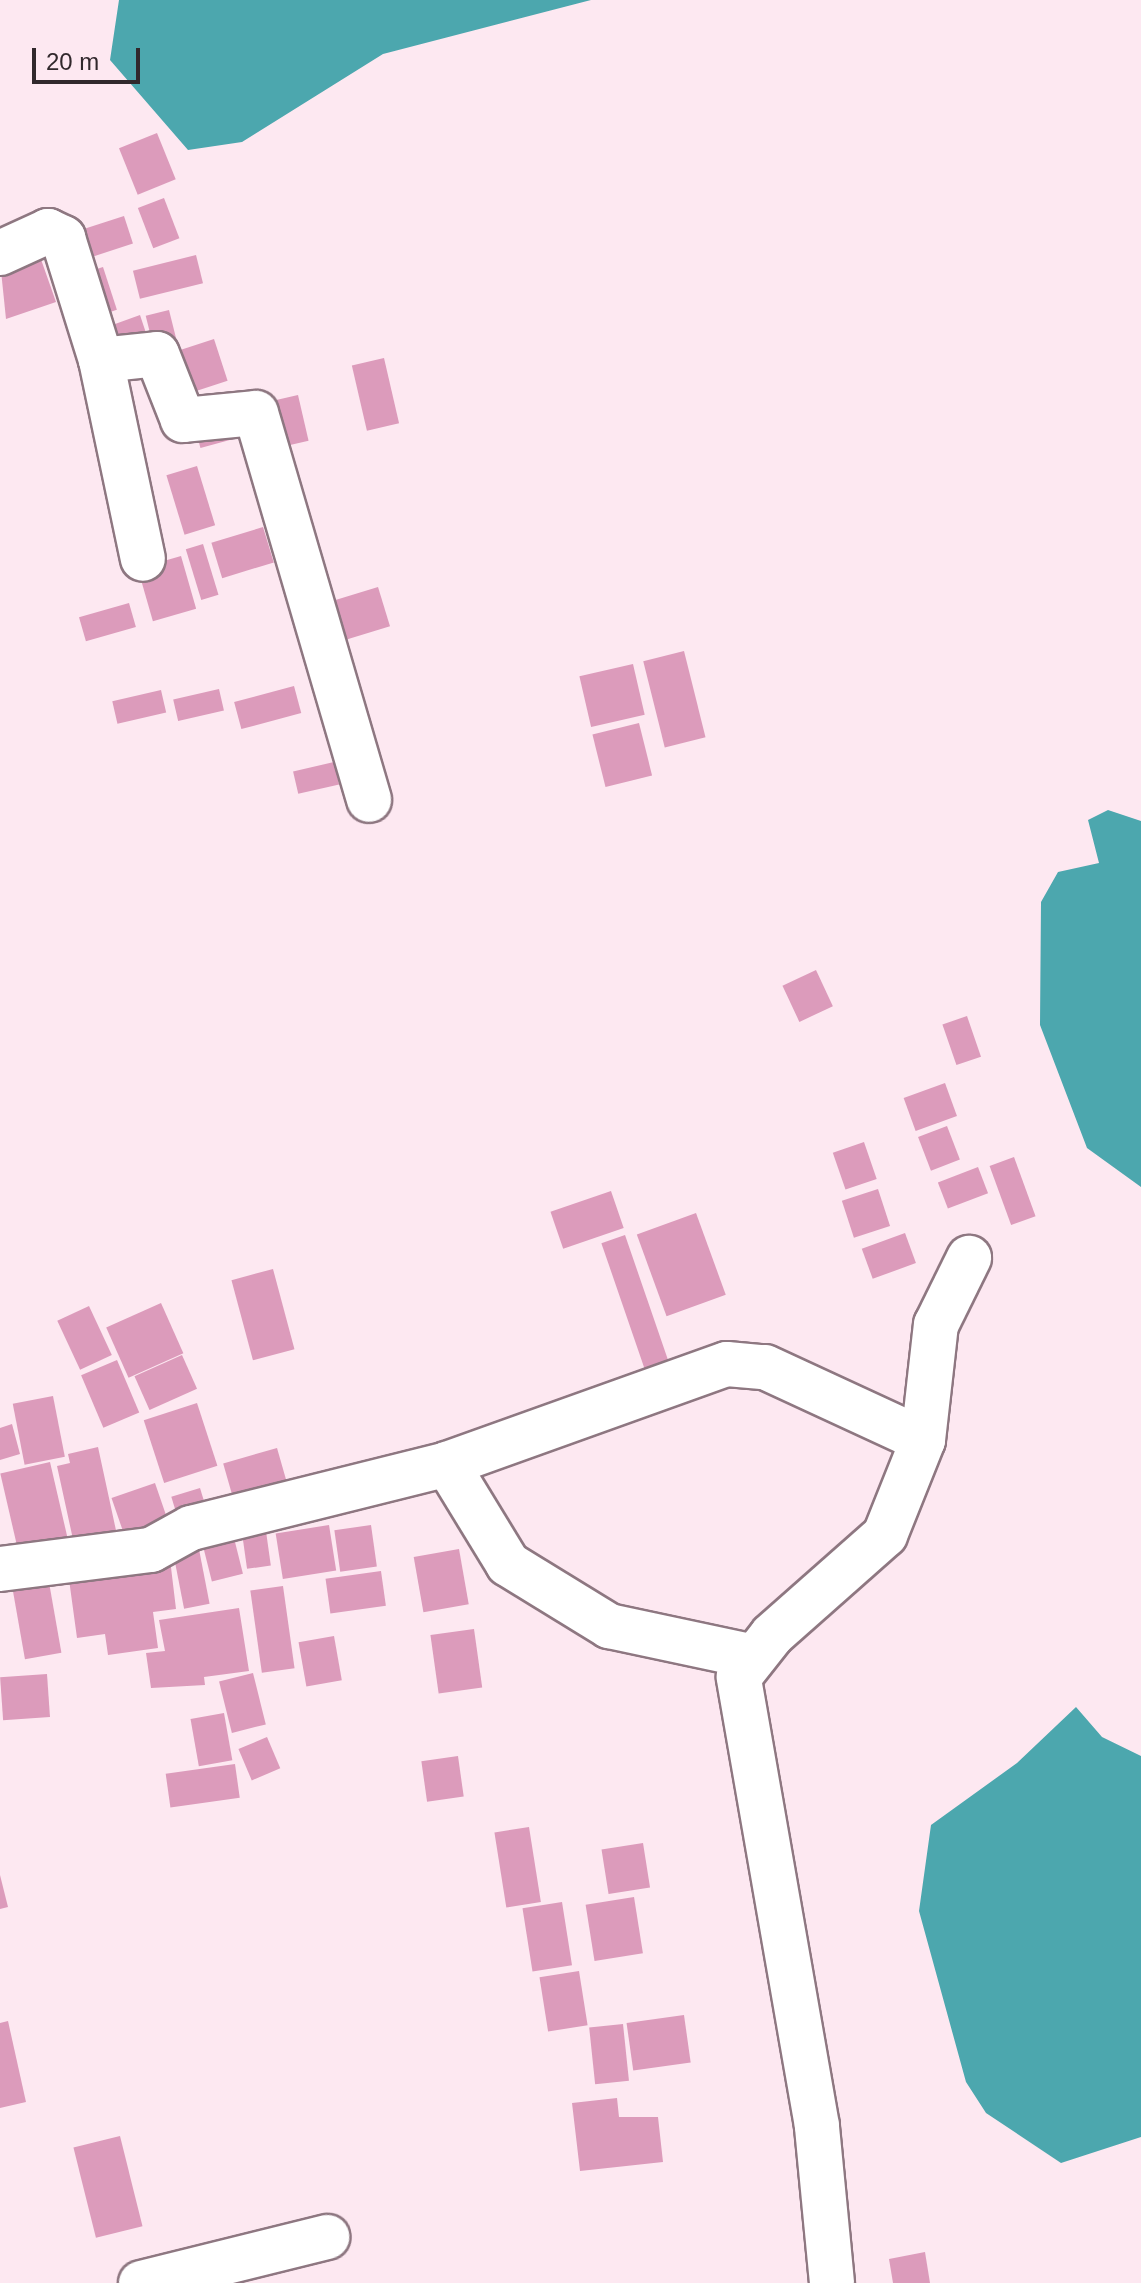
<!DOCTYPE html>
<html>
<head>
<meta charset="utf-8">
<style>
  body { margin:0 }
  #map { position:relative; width:1141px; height:2283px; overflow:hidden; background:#fde8f1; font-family:Helvetica,sans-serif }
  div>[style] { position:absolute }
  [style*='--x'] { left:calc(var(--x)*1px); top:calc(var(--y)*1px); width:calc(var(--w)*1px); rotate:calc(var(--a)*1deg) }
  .water>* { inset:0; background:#4ca7ae }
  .building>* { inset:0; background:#dc9bbb; transform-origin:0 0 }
  .roads { filter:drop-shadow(2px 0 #8e7781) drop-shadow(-2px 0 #8e7781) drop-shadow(0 2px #8e7781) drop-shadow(0 -2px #8e7781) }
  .minor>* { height:44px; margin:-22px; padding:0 22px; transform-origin:22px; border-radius:22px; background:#fff }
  span { translate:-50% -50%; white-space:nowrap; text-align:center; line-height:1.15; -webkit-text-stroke:6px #fde8f1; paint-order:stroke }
  .scale { position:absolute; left:32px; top:48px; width:108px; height:36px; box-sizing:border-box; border:4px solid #31282c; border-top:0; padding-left:10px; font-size:24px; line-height:28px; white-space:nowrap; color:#31282c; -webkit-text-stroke:6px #fde8f1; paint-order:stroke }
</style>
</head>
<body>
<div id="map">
  <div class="water">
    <i style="clip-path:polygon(119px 0,591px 0,383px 54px,242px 142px,188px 150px,110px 60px)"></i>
    <i style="clip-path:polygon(1108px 810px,1141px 821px,1141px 1187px,1087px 1148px,1040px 1025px,1041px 902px,1058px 872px,1099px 863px,1088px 820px)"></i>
    <i style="clip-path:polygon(1076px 1707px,1102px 1737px,1141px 1756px,1141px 2137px,1061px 2163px,986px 2113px,966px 2082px,919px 1911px,931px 1825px,1017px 1763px)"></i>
  </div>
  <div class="building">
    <i style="left:157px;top:133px;width:50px;height:41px;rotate:68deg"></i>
    <i style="left:164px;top:198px;width:43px;height:28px;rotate:69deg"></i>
    <i style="left:124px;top:216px;width:29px;height:61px;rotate:72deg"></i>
    <i style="clip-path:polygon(37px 248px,56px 302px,6px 319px,0 261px)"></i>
    <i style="left:196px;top:255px;width:29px;height:65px;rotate:76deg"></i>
    <i style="left:103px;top:267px;width:45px;height:23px;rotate:72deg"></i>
    <i style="left:169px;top:310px;width:34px;height:24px;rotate:76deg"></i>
    <i style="clip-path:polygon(140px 315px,148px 339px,108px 351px,104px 328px)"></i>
    <i style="left:214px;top:339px;width:44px;height:54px;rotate:72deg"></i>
    <i style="left:384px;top:358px;width:67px;height:33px;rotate:77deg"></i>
    <i style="left:298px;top:395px;width:47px;height:29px;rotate:77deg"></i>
    <i style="left:231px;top:419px;width:20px;height:37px;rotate:75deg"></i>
    <i style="left:197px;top:466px;width:62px;height:32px;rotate:73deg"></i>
    <i style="left:263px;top:527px;width:37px;height:54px;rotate:73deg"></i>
    <i style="left:203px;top:544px;width:53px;height:18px;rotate:73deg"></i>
    <i style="left:181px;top:556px;width:55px;height:45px;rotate:74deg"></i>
    <i style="left:378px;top:587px;width:41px;height:47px;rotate:73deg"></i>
    <i style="left:129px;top:603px;width:25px;height:52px;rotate:74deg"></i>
    <i style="left:684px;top:651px;width:89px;height:42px;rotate:76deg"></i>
    <i style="left:633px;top:664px;width:52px;height:55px;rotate:77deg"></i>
    <i style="left:294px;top:686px;width:28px;height:62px;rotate:75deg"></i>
    <i style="left:219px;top:689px;width:22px;height:47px;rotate:77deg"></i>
    <i style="left:161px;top:690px;width:23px;height:50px;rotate:77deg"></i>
    <i style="left:639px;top:723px;width:54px;height:48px;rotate:76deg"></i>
    <i style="left:334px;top:762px;width:23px;height:42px;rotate:77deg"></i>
    <i style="left:816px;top:970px;width:40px;height:37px;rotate:65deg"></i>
    <i style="left:967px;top:1016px;width:43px;height:26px;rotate:71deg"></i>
    <i style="left:945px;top:1083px;width:35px;height:44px;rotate:70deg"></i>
    <i style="left:947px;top:1126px;width:36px;height:31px;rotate:69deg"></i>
    <i style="left:864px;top:1142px;width:39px;height:33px;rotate:71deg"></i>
    <i style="left:1014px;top:1157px;width:63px;height:26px;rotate:70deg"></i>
    <i style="left:978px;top:1167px;width:28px;height:43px;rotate:69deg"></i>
    <i style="left:878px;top:1189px;width:39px;height:38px;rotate:72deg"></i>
    <i style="left:611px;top:1191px;width:39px;height:64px;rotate:71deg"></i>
    <i style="left:696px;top:1213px;width:87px;height:63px;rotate:70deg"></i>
    <i style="left:905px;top:1233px;width:32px;height:46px;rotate:70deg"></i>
    <i style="left:625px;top:1235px;width:133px;height:25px;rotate:71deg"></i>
    <i style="left:273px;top:1269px;width:83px;height:43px;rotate:75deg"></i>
    <i style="left:161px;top:1303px;width:55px;height:60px;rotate:66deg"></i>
    <i style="left:89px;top:1306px;width:54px;height:35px;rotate:65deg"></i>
    <i style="left:182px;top:1355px;width:37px;height:52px;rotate:66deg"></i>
    <i style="left:117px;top:1360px;width:57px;height:39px;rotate:67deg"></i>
    <i style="left:53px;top:1396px;width:62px;height:41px;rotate:79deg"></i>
    <i style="left:197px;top:1403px;width:66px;height:56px;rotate:72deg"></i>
    <i style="clip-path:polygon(12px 1424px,20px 1454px,0 1460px,0 1428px)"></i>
    <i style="clip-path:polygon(98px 1447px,117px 1535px,74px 1544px,57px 1466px,70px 1463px,68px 1454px)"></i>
    <i style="left:277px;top:1448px;width:40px;height:56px;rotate:74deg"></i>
    <i style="left:50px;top:1462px;width:83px;height:51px;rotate:77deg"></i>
    <i style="left:155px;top:1483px;width:39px;height:46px;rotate:71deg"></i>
    <i style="left:200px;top:1488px;width:34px;height:30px;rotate:73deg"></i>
    <i style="left:264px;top:1517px;width:49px;height:24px;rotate:82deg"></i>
    <i style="left:329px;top:1525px;width:46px;height:54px;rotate:81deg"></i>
    <i style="left:371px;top:1525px;width:42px;height:37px;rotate:82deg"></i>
    <i style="left:233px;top:1534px;width:41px;height:32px;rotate:76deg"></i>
    <i style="left:197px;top:1539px;width:66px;height:26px;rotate:79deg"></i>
    <i style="left:459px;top:1549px;width:56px;height:46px;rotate:80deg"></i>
    <i style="clip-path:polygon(170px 1559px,176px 1609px,153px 1612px,158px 1648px,108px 1655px,105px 1634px,77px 1638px,68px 1572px)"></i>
    <i style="left:47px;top:1571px;width:83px;height:37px;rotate:80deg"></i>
    <i style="left:381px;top:1571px;width:35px;height:56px;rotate:82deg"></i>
    <i style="left:283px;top:1586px;width:83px;height:33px;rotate:82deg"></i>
    <i style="clip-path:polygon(239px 1608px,249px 1671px,204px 1677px,205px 1685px,151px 1688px,146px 1653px,165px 1651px,159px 1620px)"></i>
    <i style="left:474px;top:1629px;width:59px;height:44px;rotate:82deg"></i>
    <i style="left:334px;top:1636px;width:45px;height:36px;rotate:80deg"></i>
    <i style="left:253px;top:1673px;width:53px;height:35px;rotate:76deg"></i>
    <i style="left:47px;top:1674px;width:43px;height:47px;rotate:86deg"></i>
    <i style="left:224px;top:1713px;width:48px;height:34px;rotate:80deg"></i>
    <i style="left:267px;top:1737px;width:34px;height:31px;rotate:67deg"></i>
    <i style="left:458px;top:1756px;width:41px;height:37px;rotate:82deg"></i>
    <i style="left:235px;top:1764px;width:34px;height:70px;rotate:82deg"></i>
    <i style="left:529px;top:1827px;width:76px;height:35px;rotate:81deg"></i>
    <i style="left:643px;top:1843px;width:45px;height:42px;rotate:81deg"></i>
    <i style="clip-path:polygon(0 1875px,8px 1907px,0 1909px)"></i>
    <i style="left:634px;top:1897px;width:57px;height:49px;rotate:81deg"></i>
    <i style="left:562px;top:1902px;width:64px;height:40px;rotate:81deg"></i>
    <i style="left:579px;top:1971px;width:55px;height:40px;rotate:81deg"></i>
    <i style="left:684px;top:2015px;width:48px;height:58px;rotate:82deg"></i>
    <i style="clip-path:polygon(8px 2021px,26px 2102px,0 2108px,0 2023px)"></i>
    <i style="left:623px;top:2024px;width:57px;height:34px;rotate:84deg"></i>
    <i style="clip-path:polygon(617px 2098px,619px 2117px,658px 2117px,663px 2162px,580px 2171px,572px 2103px)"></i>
    <i style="left:120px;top:2136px;width:93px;height:48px;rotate:76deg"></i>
    <i style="clip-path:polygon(925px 2252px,930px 2283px,893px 2283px,889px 2259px)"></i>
  </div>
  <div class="roads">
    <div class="minor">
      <i style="--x:0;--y:253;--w:53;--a:-24.6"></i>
      <i style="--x:48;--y:231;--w:17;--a:25"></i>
      <i style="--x:63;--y:238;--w:128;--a:72.7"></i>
      <i style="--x:101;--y:360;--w:203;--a:78.1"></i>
      <i style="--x:101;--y:360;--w:56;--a:-6.1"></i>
      <i style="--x:157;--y:354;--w:71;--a:68.5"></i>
      <i style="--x:183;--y:420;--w:73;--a:-5.5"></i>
      <i style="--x:256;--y:413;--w:403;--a:73.7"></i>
      <i style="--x:447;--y:1464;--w:117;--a:58.6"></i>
      <i style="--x:508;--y:1564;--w:119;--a:31.5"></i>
      <i style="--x:609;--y:1626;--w:144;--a:12"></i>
      <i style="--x:0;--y:1569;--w:152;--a:-7.2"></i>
      <i style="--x:151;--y:1550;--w:46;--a:-28.8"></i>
      <i style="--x:191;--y:1528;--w:264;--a:-14"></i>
      <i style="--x:447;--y:1464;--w:297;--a:-19.7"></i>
      <i style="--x:727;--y:1364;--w:38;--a:5"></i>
      <i style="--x:765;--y:1367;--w:174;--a:24.8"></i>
      <i style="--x:141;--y:2283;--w:192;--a:-13.9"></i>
      <i style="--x:832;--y:2283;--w:158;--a:-95.5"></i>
      <i style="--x:817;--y:2126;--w:456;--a:-99.9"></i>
      <i style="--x:739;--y:1677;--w:53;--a:-51.8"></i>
      <i style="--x:772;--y:1635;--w:151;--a:-41.5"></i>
      <i style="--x:885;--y:1535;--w:102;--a:-68.2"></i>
      <i style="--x:923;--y:1440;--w:116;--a:-83.6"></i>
      <i style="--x:936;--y:1325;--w:75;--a:-63.8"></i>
    </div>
  </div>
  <div class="scale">20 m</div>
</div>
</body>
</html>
